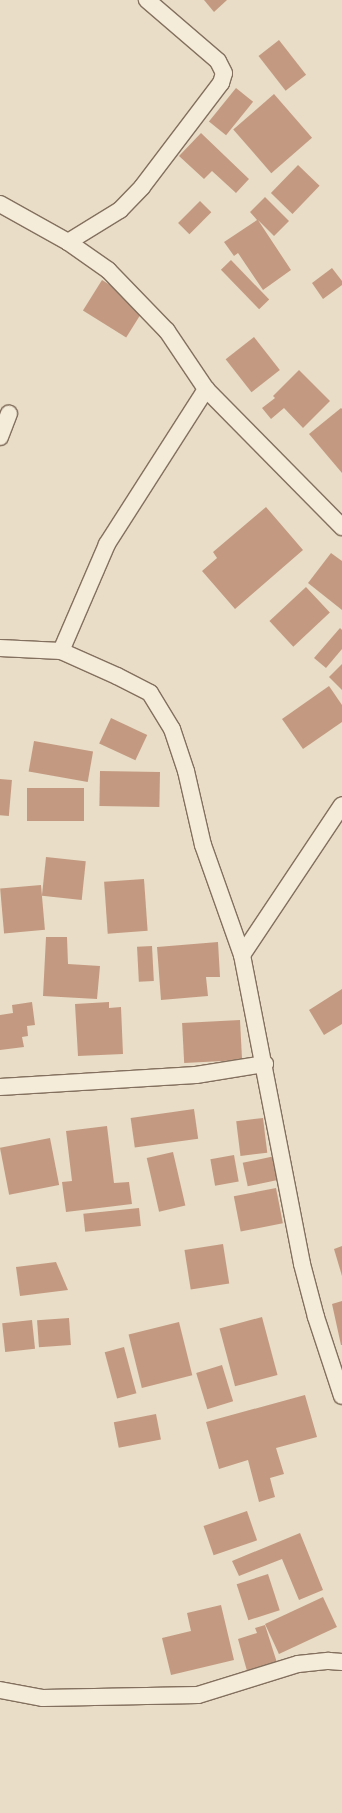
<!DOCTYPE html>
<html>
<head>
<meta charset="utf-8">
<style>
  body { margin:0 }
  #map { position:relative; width:342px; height:1813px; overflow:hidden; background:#e9ddc7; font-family:Merriweather,serif }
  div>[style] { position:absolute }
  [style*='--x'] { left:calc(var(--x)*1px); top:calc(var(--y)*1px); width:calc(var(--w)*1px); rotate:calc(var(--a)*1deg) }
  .building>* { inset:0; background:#c39a81; transform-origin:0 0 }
  .roads { filter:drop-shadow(1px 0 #83705e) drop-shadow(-1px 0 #83705e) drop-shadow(0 1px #83705e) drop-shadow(0 -1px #83705e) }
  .street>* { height:16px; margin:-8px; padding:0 8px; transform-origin:8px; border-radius:8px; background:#f5ebd9 }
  span { translate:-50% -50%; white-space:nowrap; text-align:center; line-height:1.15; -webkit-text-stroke:3px #f1e8d5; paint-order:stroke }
</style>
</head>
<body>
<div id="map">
  <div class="building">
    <i style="clip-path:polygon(204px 0,227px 0,214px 12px)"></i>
    <i style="left:279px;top:40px;width:44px;height:26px;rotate:52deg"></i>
    <i style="left:236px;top:88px;width:22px;height:43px;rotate:39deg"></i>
    <i style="left:274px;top:94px;width:58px;height:54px;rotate:49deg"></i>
    <i style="clip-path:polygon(201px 133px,249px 179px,236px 193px,212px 171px,204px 179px,179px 156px)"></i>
    <i style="left:298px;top:165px;width:30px;height:39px;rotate:44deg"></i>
    <i style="clip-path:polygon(265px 197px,289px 221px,274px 236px,258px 220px,291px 270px,263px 290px,238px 253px,234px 256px,224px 242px,257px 220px,250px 212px)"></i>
    <i style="left:200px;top:201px;width:16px;height:31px;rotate:45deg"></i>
    <i style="left:231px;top:260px;width:55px;height:14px;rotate:46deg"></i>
    <i style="clip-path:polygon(332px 268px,342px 281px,342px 285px,323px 299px,312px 283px)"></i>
    <i style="left:102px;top:280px;width:51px;height:36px;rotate:32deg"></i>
    <i style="left:254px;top:337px;width:42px;height:36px;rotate:52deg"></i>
    <i style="clip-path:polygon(299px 370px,330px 401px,303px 428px,284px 408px,271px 419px,262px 408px,275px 398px,273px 396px)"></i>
    <i style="clip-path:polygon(341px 408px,342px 409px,342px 473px,309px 434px)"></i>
    <i style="clip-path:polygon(266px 507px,303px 550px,235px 609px,202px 571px,217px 558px,213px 552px)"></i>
    <i style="clip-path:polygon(331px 553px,342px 561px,342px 610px,308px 583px)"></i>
    <i style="left:306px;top:587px;width:35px;height:50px;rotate:47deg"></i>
    <i style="clip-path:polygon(340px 628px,342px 630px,342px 649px,326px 668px,314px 658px)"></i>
    <i style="clip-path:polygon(342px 664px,342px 690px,329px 677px)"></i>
    <i style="clip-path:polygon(329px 686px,342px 705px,342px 722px,303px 749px,282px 719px)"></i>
    <i style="left:111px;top:718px;width:40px;height:28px;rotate:25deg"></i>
    <i style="left:34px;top:741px;width:60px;height:31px;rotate:10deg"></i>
    <i style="left:100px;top:771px;width:60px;height:35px;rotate:1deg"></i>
    <i style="left:0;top:779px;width:12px;height:36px;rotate:5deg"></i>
    <i style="left:84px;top:788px;width:33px;height:57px;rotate:90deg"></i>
    <i style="left:46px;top:857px;width:40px;height:39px;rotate:6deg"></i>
    <i style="left:144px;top:879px;width:52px;height:40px;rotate:86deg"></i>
    <i style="left:41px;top:885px;width:45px;height:41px;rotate:85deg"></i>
    <i style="clip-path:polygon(46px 937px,67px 937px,68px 964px,100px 966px,97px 999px,43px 996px)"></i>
    <i style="clip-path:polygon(218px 942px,220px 977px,206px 977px,208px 996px,161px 1000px,157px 947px)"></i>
    <i style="left:152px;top:946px;width:35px;height:15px;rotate:87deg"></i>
    <i style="clip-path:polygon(342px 989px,342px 1024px,324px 1035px,309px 1010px)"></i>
    <i style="clip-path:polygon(32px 1002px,35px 1025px,27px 1026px,28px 1036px,22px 1037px,24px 1047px,0 1050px,0 1015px,13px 1013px,12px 1005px)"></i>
    <i style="clip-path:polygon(109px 1002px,109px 1008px,121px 1007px,123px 1054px,78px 1056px,75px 1004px)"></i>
    <i style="left:240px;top:1020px;width:40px;height:58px;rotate:87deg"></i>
    <i style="left:194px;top:1109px;width:30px;height:64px;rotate:82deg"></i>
    <i style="left:263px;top:1118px;width:35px;height:27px;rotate:83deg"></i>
    <i style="clip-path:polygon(107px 1126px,114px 1183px,129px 1182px,132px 1204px,66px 1212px,62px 1182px,72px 1181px,66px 1131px)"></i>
    <i style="left:50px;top:1138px;width:48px;height:51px;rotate:79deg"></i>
    <i style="left:173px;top:1152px;width:55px;height:27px;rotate:77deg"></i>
    <i style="left:234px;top:1155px;width:27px;height:24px;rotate:80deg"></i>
    <i style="left:275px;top:1156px;width:24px;height:33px;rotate:78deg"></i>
    <i style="left:276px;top:1188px;width:36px;height:43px;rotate:79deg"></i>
    <i style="left:139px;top:1208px;width:18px;height:56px;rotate:84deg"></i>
    <i style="left:223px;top:1244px;width:40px;height:39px;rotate:81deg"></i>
    <i style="clip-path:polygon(342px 1246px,342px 1276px,334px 1249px)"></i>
    <i style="clip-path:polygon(56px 1262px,68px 1290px,20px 1296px,16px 1267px)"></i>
    <i style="clip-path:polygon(342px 1301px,342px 1345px,341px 1345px,332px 1304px)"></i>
    <i style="left:262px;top:1317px;width:60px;height:44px;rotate:75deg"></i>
    <i style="left:69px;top:1318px;width:27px;height:32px;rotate:86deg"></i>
    <i style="left:32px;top:1320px;width:29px;height:30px;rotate:84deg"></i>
    <i style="left:179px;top:1322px;width:55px;height:52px;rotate:76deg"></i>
    <i style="left:124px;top:1347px;width:48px;height:20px;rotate:75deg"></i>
    <i style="left:222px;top:1365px;width:38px;height:27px;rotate:73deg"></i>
    <i style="clip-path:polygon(305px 1395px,317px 1437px,276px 1448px,284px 1474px,270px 1478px,275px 1497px,259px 1502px,248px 1460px,219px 1469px,206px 1422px)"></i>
    <i style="left:156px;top:1414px;width:26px;height:43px;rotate:79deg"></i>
    <i style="left:247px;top:1511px;width:31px;height:46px;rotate:71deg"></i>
    <i style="clip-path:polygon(300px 1533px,323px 1590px,299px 1600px,282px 1559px,239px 1576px,232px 1561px)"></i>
    <i style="left:268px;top:1574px;width:38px;height:33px;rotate:72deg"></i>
    <i style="left:323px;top:1597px;width:33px;height:64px;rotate:65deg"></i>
    <i style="clip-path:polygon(221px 1605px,234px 1660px,171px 1675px,162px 1638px,191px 1631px,187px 1613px)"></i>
    <i style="clip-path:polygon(265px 1625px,279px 1669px,249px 1678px,238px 1639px,257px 1633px,255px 1628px)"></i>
  </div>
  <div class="roads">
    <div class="street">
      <i style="--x:0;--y:204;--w:78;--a:29.2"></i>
      <i style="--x:68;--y:242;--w:49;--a:35"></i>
      <i style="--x:108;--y:270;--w:85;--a:46"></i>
      <i style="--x:167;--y:331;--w:70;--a:56.1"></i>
      <i style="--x:206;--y:389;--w:194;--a:45.4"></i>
      <i style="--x:68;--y:242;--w:61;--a:-31.6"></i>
      <i style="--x:120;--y:210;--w:32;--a:-46"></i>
      <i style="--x:142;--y:187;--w:131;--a:-52.8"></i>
      <i style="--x:221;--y:83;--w:10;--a:-73"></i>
      <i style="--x:224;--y:73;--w:13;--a:-117"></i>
      <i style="--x:218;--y:61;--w:94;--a:-139.3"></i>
      <i style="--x:0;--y:437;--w:25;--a:-69"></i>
      <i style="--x:0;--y:648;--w:61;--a:2.8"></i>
      <i style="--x:61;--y:651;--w:61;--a:24.1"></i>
      <i style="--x:117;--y:676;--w:37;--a:27"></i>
      <i style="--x:150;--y:693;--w:42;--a:58.6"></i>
      <i style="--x:172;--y:729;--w:44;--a:71.6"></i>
      <i style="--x:186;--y:771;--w:76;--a:77.1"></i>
      <i style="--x:203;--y:845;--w:117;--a:70.5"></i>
      <i style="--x:242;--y:955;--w:315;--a:79"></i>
      <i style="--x:302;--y:1264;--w:55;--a:75.2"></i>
      <i style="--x:316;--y:1317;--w:83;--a:71.8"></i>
      <i style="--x:61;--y:651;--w:116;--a:-66.7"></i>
      <i style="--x:107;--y:544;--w:184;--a:-57.4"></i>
      <i style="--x:242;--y:955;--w:180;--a:-56.3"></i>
      <i style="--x:0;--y:1087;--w:196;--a:-3.5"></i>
      <i style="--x:196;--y:1075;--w:70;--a:-9.1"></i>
      <i style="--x:0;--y:1690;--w:44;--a:10.5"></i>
      <i style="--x:43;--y:1698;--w:155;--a:-1.1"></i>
      <i style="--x:198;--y:1695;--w:105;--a:-17.2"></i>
      <i style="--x:298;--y:1664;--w:31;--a:-6"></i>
      <i style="--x:329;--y:1661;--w:13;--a:4"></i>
    </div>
  </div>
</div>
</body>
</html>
